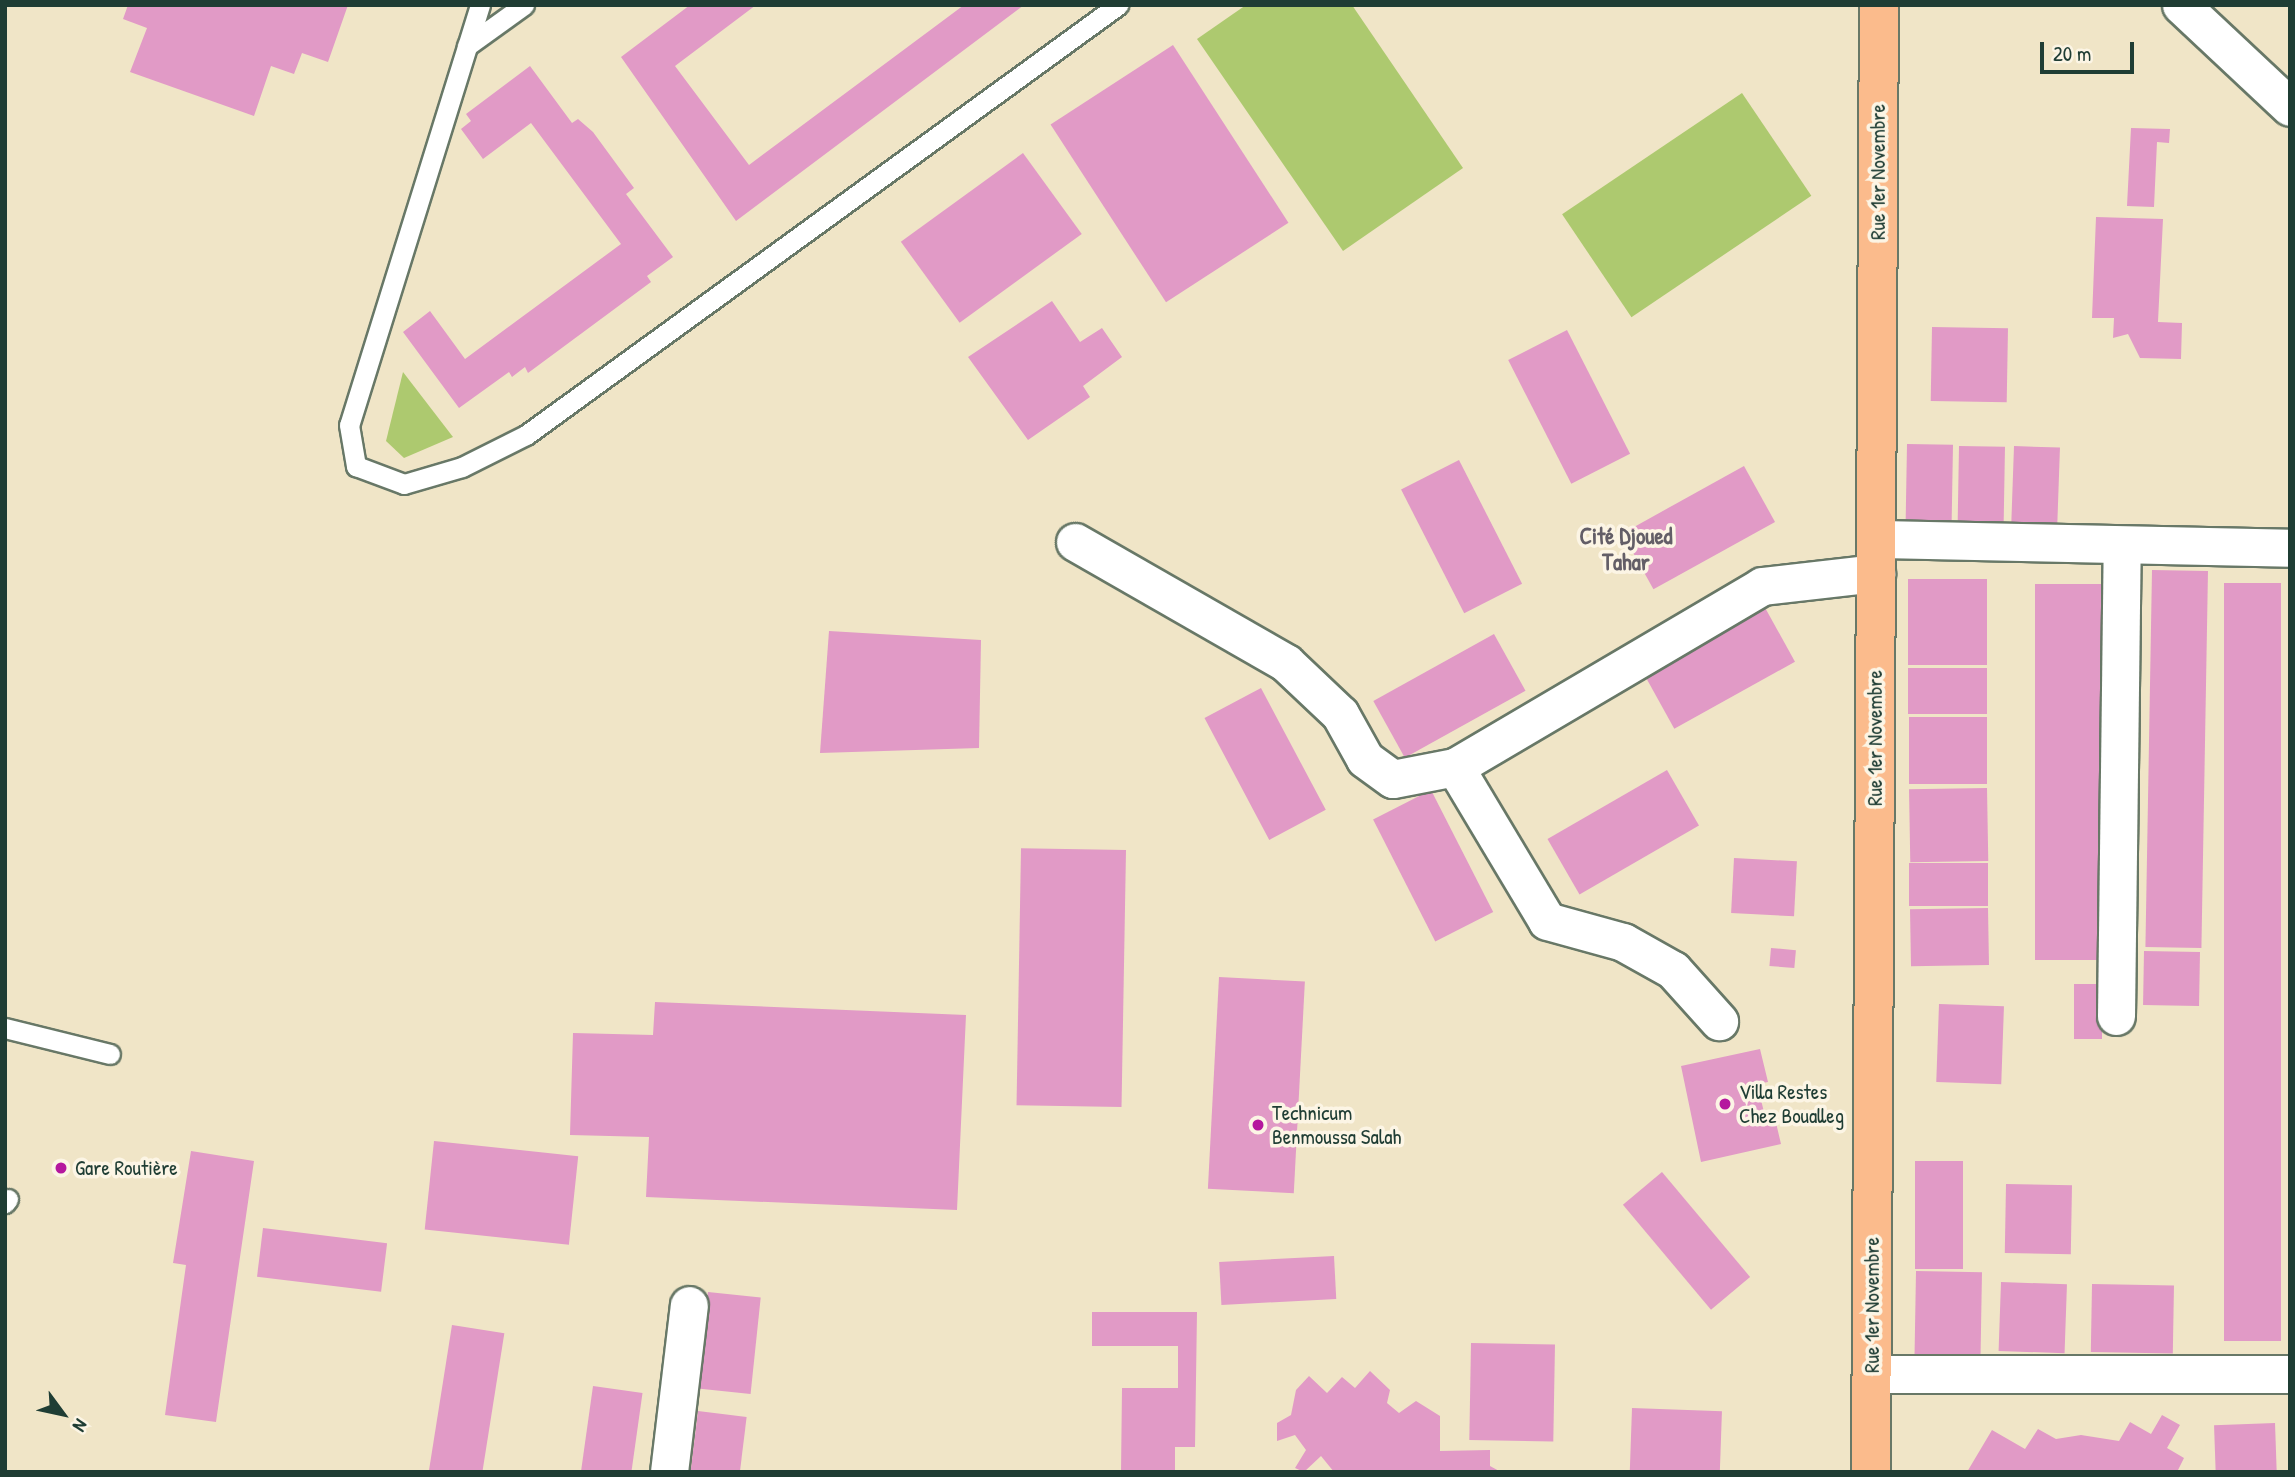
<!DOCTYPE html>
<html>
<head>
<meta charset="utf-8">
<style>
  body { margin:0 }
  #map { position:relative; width:2295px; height:1477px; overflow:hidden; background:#f0e5c7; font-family:"Patrick Hand",sans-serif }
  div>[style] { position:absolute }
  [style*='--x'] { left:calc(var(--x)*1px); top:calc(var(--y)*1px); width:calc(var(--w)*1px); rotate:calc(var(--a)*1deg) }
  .green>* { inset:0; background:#adc96f; transform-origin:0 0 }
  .building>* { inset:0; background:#e19ac6; transform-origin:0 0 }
  .roads { filter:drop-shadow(2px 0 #687867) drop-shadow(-2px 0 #687867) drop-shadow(0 2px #687867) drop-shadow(0 -2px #687867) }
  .service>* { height:19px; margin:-9.5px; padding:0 9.5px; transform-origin:9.5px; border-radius:9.5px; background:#fff }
  .minor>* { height:37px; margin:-18.5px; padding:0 18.5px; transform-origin:18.5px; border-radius:18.5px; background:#fff }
  .primary>* { height:38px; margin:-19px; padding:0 19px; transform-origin:19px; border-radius:19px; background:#fbbb8c }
  .dots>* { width:19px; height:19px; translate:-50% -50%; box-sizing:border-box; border:4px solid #fcf5e5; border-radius:50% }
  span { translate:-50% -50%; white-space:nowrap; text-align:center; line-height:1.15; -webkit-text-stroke:7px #fcf5e5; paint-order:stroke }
  .street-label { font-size:21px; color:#1f3d34 }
  .poi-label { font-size:21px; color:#1f3d34 }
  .left { translate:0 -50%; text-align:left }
  .neighbourhood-label { font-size:23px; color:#635e67; font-weight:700 }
  .frame { position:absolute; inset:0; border:7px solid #1f3d34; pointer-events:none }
  .north { position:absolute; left:28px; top:1379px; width:70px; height:70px; -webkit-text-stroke:5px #fcf5e5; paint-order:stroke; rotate:123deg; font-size:19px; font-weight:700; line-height:28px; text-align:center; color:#1f3d34 }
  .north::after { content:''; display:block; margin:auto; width:24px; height:32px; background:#1f3d34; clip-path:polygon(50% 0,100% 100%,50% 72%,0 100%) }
  .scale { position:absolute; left:2040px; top:42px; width:94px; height:32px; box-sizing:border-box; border:4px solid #1f3d34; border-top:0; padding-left:9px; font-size:21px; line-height:24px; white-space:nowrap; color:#1f3d34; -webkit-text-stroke:5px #fcf5e5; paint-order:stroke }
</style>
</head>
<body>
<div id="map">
  <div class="green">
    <i style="clip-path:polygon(1246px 5px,1352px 5px,1463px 168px,1343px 251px,1197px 39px)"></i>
    <i style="left:1742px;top:93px;width:124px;height:217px;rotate:56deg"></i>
    <i style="clip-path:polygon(403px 372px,453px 437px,404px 458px,386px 441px)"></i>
  </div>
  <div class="building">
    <i style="clip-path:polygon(128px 5px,348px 5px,328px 62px,302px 53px,294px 74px,271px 66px,254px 116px,130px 72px,147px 28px,123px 19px)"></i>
    <i style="clip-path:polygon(690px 5px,756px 5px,675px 66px,749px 165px,964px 5px,1024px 5px,736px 221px,621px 57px)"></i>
    <i style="left:1173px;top:45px;width:212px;height:146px;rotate:57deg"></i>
    <i style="clip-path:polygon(530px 66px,572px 123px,578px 119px,593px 132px,634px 188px,626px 194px,673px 257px,647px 276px,651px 282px,528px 373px,525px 367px,512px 377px,509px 372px,459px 408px,403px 332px,430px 311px,465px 359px,621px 244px,531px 123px,483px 159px,461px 129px,471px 121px,466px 114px)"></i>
    <i style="clip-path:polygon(2131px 128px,2170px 129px,2169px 143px,2157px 142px,2154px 207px,2127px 206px)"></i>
    <i style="left:1023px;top:153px;width:100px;height:151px;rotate:54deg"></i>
    <i style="clip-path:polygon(2096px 217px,2163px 219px,2158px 322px,2182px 323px,2181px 359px,2140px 358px,2128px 334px,2113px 338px,2114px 318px,2092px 318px)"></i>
    <i style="clip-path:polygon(1052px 301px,1080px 342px,1102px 328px,1122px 357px,1083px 386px,1090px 397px,1028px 440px,968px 357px)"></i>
    <i style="left:1932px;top:327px;width:76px;height:74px;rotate:1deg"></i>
    <i style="left:1567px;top:330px;width:139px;height:66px;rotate:63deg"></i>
    <i style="left:1907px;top:444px;width:46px;height:89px;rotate:1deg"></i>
    <i style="left:1959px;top:446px;width:46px;height:88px;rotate:1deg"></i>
    <i style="left:2014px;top:446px;width:46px;height:89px;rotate:2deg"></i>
    <i style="left:1459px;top:460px;width:139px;height:65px;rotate:63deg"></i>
    <i style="left:1744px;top:466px;width:64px;height:139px;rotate:61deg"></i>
    <i style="left:2152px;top:570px;width:56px;height:377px;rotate:1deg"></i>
    <i style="left:1987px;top:579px;width:86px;height:79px;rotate:90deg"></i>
    <i style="left:2224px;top:583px;width:57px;height:758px"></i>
    <i style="left:2035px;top:584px;width:69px;height:376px"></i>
    <i style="left:1763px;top:604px;width:66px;height:138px;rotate:61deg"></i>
    <i style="clip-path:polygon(829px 631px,981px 640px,979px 748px,820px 753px)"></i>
    <i style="left:1494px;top:634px;width:65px;height:138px;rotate:61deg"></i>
    <i style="left:1987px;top:668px;width:46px;height:79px;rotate:90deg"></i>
    <i style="left:1261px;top:688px;width:138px;height:64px;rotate:62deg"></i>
    <i style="left:1987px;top:717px;width:67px;height:78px;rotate:90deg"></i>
    <i style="left:1667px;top:770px;width:64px;height:138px;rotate:60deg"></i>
    <i style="left:1987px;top:788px;width:73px;height:78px;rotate:89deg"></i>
    <i style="left:1431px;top:790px;width:137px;height:65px;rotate:63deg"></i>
    <i style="left:1126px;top:850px;width:257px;height:105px;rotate:91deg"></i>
    <i style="left:1734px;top:858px;width:63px;height:55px;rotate:3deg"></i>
    <i style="left:1988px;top:863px;width:43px;height:79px;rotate:90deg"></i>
    <i style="left:1988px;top:908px;width:57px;height:78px;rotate:89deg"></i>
    <i style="left:1771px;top:948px;width:25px;height:18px;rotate:5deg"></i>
    <i style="left:2144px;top:951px;width:56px;height:54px;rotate:1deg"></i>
    <i style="left:1219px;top:977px;width:86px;height:212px;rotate:3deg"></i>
    <i style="left:2074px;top:984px;width:28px;height:55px"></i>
    <i style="clip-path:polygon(655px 1002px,966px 1015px,957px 1210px,646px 1197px,649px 1137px,570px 1135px,573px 1033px,653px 1035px)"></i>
    <i style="left:1939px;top:1004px;width:65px;height:78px;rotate:2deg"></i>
    <i style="clip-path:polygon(1760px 1049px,1768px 1082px,1757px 1084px,1764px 1112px,1773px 1110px,1781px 1144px,1701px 1162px,1681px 1066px)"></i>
    <i style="left:434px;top:1141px;width:145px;height:89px;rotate:6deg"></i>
    <i style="clip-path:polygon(191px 1151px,254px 1161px,216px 1422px,165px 1415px,186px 1265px,173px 1263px)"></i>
    <i style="left:1915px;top:1161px;width:48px;height:108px"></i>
    <i style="left:1662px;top:1172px;width:137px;height:51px;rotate:50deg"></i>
    <i style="left:2006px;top:1184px;width:66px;height:69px;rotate:1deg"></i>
    <i style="left:263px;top:1228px;width:125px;height:49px;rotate:7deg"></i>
    <i style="left:1334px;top:1256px;width:43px;height:115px;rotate:87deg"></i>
    <i style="left:1916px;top:1271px;width:66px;height:85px;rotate:1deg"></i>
    <i style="left:2001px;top:1282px;width:66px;height:69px;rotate:2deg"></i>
    <i style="left:2092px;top:1284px;width:82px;height:68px;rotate:1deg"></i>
    <i style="left:708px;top:1292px;width:53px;height:97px;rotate:6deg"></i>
    <i style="clip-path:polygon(1092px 1312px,1197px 1312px,1195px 1447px,1175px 1447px,1175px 1472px,1121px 1472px,1122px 1388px,1178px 1388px,1178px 1346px,1092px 1346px)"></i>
    <i style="left:452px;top:1325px;width:53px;height:149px;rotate:9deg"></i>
    <i style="left:1471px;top:1343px;width:84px;height:97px;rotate:1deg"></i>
    <i style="clip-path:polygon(1370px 1371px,1390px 1390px,1387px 1403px,1399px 1413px,1416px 1401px,1440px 1416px,1440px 1451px,1490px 1450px,1490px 1466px,1501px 1472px,1334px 1472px,1321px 1456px,1304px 1472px,1295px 1468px,1306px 1450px,1295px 1435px,1277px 1441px,1277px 1423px,1291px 1415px,1296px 1390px,1309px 1376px,1327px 1393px,1342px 1377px,1355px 1388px)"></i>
    <i style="left:593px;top:1386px;width:50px;height:87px;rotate:8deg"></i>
    <i style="left:1632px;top:1408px;width:90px;height:64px;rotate:2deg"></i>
    <i style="left:698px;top:1411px;width:49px;height:62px;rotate:7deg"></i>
    <i style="clip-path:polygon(2162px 1415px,2180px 1425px,2167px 1448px,2184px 1458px,2177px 1472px,1967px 1472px,1992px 1430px,2025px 1449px,2038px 1429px,2056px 1439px,2081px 1435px,2119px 1441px,2130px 1422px,2151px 1434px)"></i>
    <i style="left:2275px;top:1423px;width:49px;height:61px;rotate:88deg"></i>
  </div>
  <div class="roads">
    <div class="service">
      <i style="--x:480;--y:5;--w:440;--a:107.3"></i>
      <i style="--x:349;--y:425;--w:42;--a:80.3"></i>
      <i style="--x:356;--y:466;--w:51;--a:20.6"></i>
      <i style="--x:404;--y:484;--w:60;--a:-16.3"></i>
      <i style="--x:462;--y:467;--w:72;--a:-26.6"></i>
      <i style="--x:526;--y:435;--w:732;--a:-35.99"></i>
      <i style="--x:467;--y:46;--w:70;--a:-35.7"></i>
      <i style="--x:5;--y:1028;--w:108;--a:13.9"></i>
      <i style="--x:5;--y:1203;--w:5;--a:-53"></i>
    </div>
    <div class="minor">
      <i style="--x:2181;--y:5;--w:149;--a:43.1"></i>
      <i style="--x:1876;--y:539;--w:414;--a:1.2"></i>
      <i style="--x:1075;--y:542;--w:243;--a:29.8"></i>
      <i style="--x:1286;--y:663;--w:74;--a:43.4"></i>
      <i style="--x:1340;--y:714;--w:51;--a:60.9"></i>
      <i style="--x:1365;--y:759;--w:34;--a:36"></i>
      <i style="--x:1393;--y:779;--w:63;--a:-11"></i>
      <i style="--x:1455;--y:767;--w:356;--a:-30.5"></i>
      <i style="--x:1762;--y:586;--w:115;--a:-6.5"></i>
      <i style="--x:1455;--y:767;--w:179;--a:59.1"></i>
      <i style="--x:1547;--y:921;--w:79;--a:15.4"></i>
      <i style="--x:1623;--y:942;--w:57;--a:29.2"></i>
      <i style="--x:1673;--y:970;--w:69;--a:48"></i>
      <i style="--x:2116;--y:1016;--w:470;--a:-89.3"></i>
      <i style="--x:1872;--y:1374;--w:418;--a:0"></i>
      <i style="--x:669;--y:1472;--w:168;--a:-83.2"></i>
    </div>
    <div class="primary">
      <i style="--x:1871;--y:1472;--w:1467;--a:-89.69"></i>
    </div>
  </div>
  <div class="dots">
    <i style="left:1725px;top:1104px;background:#b5179e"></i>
    <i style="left:1258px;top:1125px;background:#b5179e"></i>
    <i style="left:61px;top:1168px;background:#b5179e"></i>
  </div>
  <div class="street-label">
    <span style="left:1878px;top:172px;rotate:-90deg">Rue 1er Novembre</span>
    <span style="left:1875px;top:738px;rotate:-90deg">Rue 1er Novembre</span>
    <span style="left:1872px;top:1305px;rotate:-90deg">Rue 1er Novembre</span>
  </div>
  <div class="poi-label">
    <span class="left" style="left:1739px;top:1104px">Villa Restes<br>Chez Boualleg</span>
    <span class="left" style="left:1272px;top:1125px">Technicum<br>Benmoussa Salah</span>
    <span class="left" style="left:75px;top:1168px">Gare Routière</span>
  </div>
  <div class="neighbourhood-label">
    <span style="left:1626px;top:549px">Cité Djoued<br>Tahar</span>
  </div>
  <div class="frame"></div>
  <div class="north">N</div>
  <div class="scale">20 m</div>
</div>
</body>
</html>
